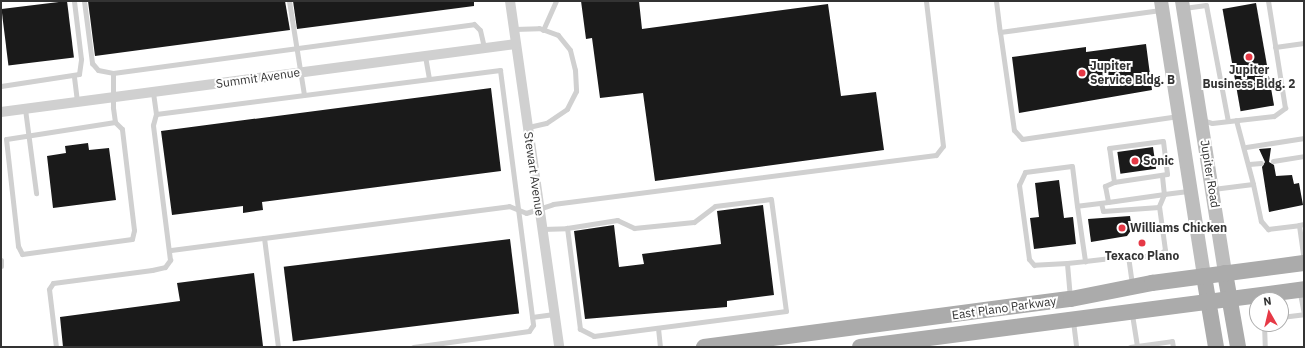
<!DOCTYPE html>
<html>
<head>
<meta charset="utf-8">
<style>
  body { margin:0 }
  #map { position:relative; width:1305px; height:348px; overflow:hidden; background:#fff; font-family:"IBM Plex Sans",sans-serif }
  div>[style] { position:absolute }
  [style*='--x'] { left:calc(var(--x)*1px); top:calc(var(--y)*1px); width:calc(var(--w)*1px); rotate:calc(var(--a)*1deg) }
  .building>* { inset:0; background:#1a1a1a; transform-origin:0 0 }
  .lane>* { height:5px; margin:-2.5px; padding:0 2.5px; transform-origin:2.5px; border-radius:2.5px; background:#d0d0d0 }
  .street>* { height:10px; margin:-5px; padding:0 5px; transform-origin:5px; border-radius:5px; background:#d0d0d0 }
  .secondary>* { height:14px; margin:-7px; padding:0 7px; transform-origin:7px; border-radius:7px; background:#bdbdbd }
  .primary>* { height:16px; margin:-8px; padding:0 8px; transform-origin:8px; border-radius:8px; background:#ababab }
  .dots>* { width:11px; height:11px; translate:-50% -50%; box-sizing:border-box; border:2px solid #fff; border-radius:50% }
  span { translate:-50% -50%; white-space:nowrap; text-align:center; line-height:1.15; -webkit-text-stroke:4px #fff; paint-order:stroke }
  .poi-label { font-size:12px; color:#333; font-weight:700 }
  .left { translate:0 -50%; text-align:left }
  .street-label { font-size:12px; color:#333 }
  .frame { position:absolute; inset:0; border:2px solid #333; pointer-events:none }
  .north { position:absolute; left:1249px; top:292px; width:40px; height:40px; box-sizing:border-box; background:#fff; border:1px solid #adadad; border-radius:50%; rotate:352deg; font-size:11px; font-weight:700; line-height:16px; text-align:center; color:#333 }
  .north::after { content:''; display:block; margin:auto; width:14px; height:18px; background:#e63946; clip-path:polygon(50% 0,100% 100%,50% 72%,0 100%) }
</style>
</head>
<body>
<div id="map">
  <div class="building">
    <i style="left:67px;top:1px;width:57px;height:66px;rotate:83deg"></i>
    <i style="clip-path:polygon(88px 1px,285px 1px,290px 30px,95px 56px)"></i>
    <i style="clip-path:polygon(293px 1px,474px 1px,474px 6px,297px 29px)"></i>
    <i style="clip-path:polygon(581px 1px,639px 1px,642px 29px,828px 4px,841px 96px,876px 92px,884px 150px,655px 181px,643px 93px,600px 98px,592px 38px,586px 39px)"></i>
    <i style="left:1256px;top:3px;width:104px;height:34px;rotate:80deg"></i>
    <i style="clip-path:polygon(1146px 44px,1152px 90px,1019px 113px,1012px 57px,1086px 47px,1086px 52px)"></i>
    <i style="clip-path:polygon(491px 88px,501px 171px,262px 202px,263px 210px,243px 213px,243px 206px,172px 215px,161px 131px)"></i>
    <i style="clip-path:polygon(88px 143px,89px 150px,109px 148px,116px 200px,53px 208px,47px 156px,66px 153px,65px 146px)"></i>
    <i style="left:1153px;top:147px;width:22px;height:36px;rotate:82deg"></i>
    <i style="clip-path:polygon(1271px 148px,1269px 162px,1274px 165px,1276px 176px,1292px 175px,1294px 184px,1299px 183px,1303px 205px,1269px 212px,1262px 167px,1265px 162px,1259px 149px)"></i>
    <i style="clip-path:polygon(1059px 180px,1064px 218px,1073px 217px,1076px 244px,1034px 249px,1030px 218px,1039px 217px,1035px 183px)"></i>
    <i style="clip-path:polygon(763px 205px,774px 295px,727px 301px,727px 307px,585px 319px,574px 231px,614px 225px,619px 267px,644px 264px,642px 254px,721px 244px,717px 211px)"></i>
    <i style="clip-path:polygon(1130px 216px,1132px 229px,1127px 236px,1091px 242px,1088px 219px)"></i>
    <i style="left:510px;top:239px;width:75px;height:228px;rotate:83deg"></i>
    <i style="clip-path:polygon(254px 273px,263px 346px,63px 347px,60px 317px,180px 301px,177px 283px)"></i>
  </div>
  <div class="lane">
    <i style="--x:84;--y:1;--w:63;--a:82.6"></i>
    <i style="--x:92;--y:63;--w:9;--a:49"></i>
    <i style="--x:98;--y:70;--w:15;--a:11"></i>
    <i style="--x:289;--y:1;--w:95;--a:80.9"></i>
    <i style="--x:996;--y:1;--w:31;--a:83"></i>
    <i style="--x:1000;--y:32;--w:162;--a:-7.8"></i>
    <i style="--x:1184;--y:8;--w:22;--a:-8"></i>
    <i style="--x:1206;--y:5;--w:118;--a:79.3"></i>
    <i style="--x:514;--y:29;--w:25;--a:-2"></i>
    <i style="--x:539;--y:28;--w:20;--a:20"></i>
    <i style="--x:558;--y:35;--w:19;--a:51"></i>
    <i style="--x:570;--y:50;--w:21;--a:76"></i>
    <i style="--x:575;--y:70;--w:21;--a:87"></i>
    <i style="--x:576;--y:91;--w:20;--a:117"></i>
    <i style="--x:567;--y:109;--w:25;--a:146"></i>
    <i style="--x:546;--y:123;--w:18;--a:167"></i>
    <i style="--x:543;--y:30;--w:32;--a:-66"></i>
    <i style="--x:1000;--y:32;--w:99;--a:81.9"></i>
    <i style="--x:1014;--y:130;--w:12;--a:48"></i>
    <i style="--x:1022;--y:139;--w:158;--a:-8.4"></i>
    <i style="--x:1275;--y:47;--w:29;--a:-8"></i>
    <i style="--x:425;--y:56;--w:23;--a:80"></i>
    <i style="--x:74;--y:77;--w:25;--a:83"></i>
    <i style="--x:1;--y:86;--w:79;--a:-8.7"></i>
    <i style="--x:79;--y:74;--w:15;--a:-82"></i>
    <i style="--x:81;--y:59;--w:58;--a:-96.9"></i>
    <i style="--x:25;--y:109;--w:85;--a:82.5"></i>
    <i style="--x:156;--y:114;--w:347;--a:-7.3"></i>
    <i style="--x:500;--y:70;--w:257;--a:82.6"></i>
    <i style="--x:533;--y:325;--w:7;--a:124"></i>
    <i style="--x:529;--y:331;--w:117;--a:172.1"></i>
    <i style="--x:1202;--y:120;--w:10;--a:17"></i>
    <i style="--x:1212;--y:123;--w:62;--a:-6.4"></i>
    <i style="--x:1274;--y:116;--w:14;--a:-36"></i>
    <i style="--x:1285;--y:108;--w:108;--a:-99"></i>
    <i style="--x:115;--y:122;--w:110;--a:171.1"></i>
    <i style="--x:6;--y:139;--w:108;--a:83.6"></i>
    <i style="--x:18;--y:246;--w:9;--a:63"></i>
    <i style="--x:22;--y:254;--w:111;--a:-7.8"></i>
    <i style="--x:132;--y:239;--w:9;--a:-77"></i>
    <i style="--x:134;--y:230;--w:102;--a:-96.8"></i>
    <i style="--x:122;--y:129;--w:10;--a:-135"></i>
    <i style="--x:115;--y:122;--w:15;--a:-98"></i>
    <i style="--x:113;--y:107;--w:34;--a:-90"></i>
    <i style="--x:113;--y:73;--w:364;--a:-7.7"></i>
    <i style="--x:474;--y:24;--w:8;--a:45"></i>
    <i style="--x:480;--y:30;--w:18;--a:77"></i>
    <i style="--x:1163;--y:141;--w:33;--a:83"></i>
    <i style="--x:1167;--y:174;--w:54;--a:171.4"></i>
    <i style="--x:1114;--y:182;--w:34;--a:-98"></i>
    <i style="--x:1109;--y:148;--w:54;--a:-7.4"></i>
    <i style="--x:1246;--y:147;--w:59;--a:-8.8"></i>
    <i style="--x:1273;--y:161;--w:31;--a:-9"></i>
    <i style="--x:1249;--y:164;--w:12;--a:-5"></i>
    <i style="--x:1162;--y:176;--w:18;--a:84"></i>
    <i style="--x:1164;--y:194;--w:26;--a:-7"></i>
    <i style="--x:1114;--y:182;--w:10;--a:156"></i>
    <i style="--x:1105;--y:186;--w:16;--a:79"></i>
    <i style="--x:1108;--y:202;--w:31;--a:173"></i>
    <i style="--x:1077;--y:206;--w:56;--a:81.7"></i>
    <i style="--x:1085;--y:261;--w:43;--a:-6.6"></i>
    <i style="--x:1128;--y:256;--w:30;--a:82"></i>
    <i style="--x:1253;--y:184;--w:38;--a:78"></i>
    <i style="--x:1261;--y:221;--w:11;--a:49"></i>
    <i style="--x:1268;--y:229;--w:31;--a:-7"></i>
    <i style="--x:1213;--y:189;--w:40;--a:-7.1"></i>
    <i style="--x:1253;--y:184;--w:66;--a:-104.9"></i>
    <i style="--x:771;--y:199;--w:113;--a:82.4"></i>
    <i style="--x:786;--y:311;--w:194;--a:172.6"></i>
    <i style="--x:594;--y:336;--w:16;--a:-153"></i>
    <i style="--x:580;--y:329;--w:102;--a:-97.3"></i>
    <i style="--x:567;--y:228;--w:51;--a:-9.1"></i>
    <i style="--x:617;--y:220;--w:19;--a:25"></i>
    <i style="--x:634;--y:228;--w:60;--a:-5.7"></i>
    <i style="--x:694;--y:222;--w:26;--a:-37"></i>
    <i style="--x:715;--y:206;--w:56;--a:-7.1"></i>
    <i style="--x:1108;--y:202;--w:57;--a:-8.1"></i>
    <i style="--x:1101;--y:203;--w:8;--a:76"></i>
    <i style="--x:1103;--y:211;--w:56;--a:-4.1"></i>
    <i style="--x:542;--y:229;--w:25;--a:-2"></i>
    <i style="--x:171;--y:250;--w:94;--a:-7.4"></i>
    <i style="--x:1128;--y:256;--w:29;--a:0"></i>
    <i style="--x:1157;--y:256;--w:10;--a:-37"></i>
    <i style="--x:1165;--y:250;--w:44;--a:-97.8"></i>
    <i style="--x:1159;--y:206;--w:13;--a:-67"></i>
    <i style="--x:1;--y:260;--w:6;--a:90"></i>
    <i style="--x:1304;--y:261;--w:36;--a:-98"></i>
    <i style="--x:1299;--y:225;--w:5;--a:-11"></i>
    <i style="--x:1067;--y:263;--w:33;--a:177"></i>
    <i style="--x:1034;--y:265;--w:8;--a:-130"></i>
    <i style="--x:1029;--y:259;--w:75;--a:-97.7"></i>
    <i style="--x:1019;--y:185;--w:14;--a:-65"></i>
    <i style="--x:1025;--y:172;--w:47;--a:-7.3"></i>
    <i style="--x:1072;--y:166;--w:40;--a:82.9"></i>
    <i style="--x:1070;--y:298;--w:35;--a:-95"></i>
    <i style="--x:1067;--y:263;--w:18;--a:-6"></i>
    <i style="--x:532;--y:317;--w:22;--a:-8"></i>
    <i style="--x:1281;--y:317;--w:23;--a:-7"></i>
    <i style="--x:1304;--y:314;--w:21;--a:-101"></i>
    <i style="--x:1073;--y:321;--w:26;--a:83"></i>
    <i style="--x:1264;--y:324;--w:23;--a:88"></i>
    <i style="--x:658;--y:328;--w:19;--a:84"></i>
    <i style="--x:1137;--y:346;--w:35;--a:-8"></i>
    <i style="--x:1172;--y:341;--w:6;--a:81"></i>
    <i style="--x:56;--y:347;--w:58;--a:-96.9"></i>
    <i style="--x:49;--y:289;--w:7;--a:-56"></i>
    <i style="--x:53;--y:283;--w:100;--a:-7.5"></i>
    <i style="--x:152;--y:270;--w:13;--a:-13"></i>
    <i style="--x:165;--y:267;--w:9;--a:-54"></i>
    <i style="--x:170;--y:260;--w:136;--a:-97.2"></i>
    <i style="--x:153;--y:125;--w:11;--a:-75"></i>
    <i style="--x:156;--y:114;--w:22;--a:-98"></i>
    <i style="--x:278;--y:347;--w:110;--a:-97.3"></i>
    <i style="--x:264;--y:238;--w:247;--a:-7.4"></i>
    <i style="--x:509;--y:206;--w:18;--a:22"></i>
    <i style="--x:526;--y:213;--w:28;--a:-18"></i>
    <i style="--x:553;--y:204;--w:386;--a:-7.3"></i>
    <i style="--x:936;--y:155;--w:11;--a:-52"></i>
    <i style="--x:943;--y:146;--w:146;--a:-96.7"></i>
    <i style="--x:1130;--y:347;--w:7;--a:-8"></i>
    <i style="--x:1137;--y:346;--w:32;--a:-99"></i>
  </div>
  <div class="street">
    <i style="--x:510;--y:1;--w:349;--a:81.9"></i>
    <i style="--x:1;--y:112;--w:519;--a:-7.52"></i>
  </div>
  <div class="secondary">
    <i style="--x:1161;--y:1;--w:278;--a:81.1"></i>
    <i style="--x:1182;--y:1;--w:275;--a:81"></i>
  </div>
  <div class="primary">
    <i style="--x:1225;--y:273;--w:75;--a:80"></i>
    <i style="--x:1204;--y:276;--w:72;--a:80.4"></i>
    <i style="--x:704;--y:347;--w:370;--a:-7.5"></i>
    <i style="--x:1071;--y:299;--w:83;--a:-11.2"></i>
    <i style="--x:1152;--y:283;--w:153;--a:-7.5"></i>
    <i style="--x:860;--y:347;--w:448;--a:-7.4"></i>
  </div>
  <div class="dots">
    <i style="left:1249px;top:57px;background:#e63946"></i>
    <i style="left:1082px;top:73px;background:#e63946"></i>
    <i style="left:1135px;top:161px;background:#e63946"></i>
    <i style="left:1122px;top:228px;background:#e63946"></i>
    <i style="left:1142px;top:243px;background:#e63946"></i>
  </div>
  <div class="poi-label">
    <span class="left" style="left:1090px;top:73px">Jupiter<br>Service Bldg. B</span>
    <span style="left:1249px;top:77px">Jupiter<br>Business Bldg. 2</span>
    <span class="left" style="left:1143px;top:161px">Sonic</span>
    <span class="left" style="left:1130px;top:228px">Williams Chicken</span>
    <span style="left:1142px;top:256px">Texaco Plano</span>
  </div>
  <div class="street-label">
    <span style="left:258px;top:78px;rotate:-8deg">Summit Avenue</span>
    <span style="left:534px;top:174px;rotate:82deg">Stewart Avenue</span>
    <span style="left:1210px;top:174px;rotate:81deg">Jupiter Road</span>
    <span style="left:1004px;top:308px;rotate:-8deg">East Plano Parkway</span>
  </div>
  <div class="frame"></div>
  <div class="north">N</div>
</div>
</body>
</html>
